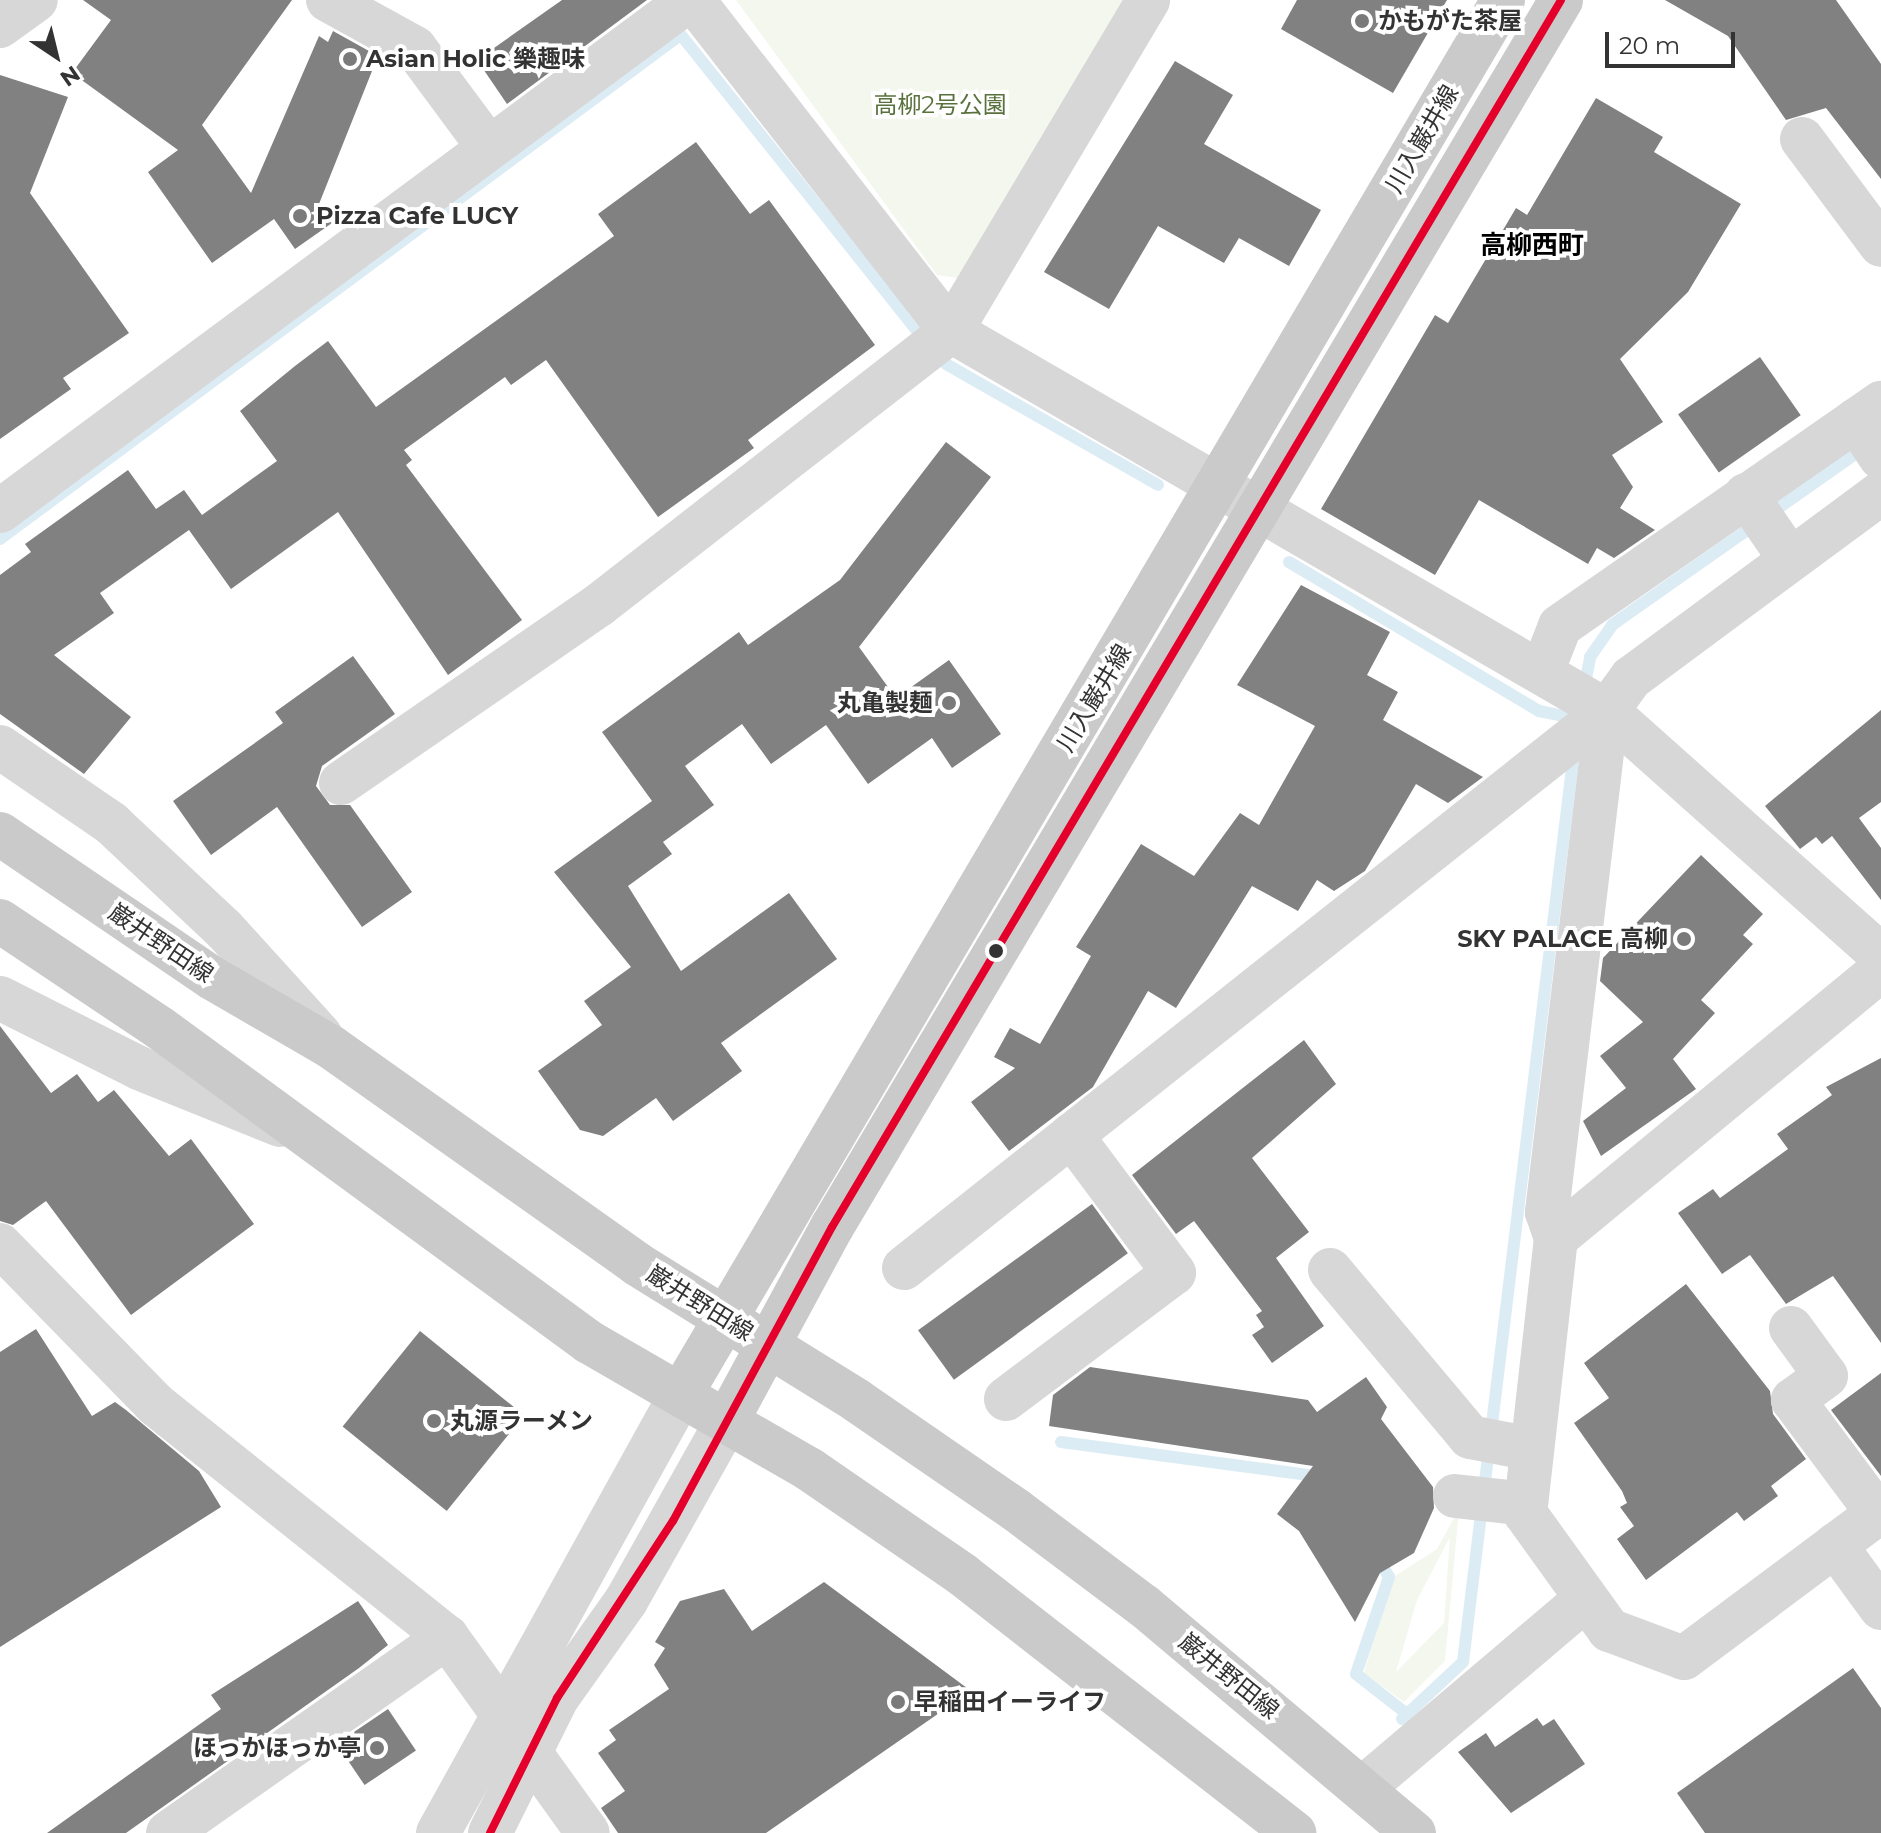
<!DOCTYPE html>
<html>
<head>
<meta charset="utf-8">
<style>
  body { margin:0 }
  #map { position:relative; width:1881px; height:1833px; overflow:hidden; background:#fff; font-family:Montserrat,"Noto Sans JP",sans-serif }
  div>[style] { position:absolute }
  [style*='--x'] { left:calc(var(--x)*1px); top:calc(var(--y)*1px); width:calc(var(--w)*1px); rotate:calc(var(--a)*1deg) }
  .green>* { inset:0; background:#f3f7ee }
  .stream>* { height:12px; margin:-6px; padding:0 6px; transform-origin:6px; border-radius:6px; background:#dcecf4 }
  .building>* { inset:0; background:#818181; transform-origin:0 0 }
  .minor>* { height:44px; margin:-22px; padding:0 22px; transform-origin:22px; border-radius:22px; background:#d7d7d7 }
  .major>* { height:44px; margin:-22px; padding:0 22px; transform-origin:22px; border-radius:22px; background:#cacaca }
  .bus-1>* { height:8px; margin:-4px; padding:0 4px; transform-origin:4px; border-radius:4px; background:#e4002b }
  .dots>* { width:22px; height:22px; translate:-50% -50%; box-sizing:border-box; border:4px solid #fff; border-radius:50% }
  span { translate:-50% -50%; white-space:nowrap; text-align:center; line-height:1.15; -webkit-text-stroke:8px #fff; paint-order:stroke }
  .poi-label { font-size:24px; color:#333; font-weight:700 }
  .left { translate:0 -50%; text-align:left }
  .right { translate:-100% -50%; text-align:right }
  .park-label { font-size:24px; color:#59723d }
  .street-label { font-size:24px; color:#333 }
  .neighbourhood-label { font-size:26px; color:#000; font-weight:700 }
  .north { position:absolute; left:16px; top:16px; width:80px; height:80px; -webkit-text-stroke:6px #fff; paint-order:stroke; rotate:145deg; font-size:22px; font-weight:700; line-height:32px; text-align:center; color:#333 }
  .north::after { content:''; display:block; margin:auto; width:28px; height:36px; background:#333; clip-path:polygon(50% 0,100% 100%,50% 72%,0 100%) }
  .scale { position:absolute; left:1605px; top:32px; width:130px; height:36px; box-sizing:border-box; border:4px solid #333; border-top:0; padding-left:10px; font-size:24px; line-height:28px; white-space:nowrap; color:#333; -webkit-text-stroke:6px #fff; paint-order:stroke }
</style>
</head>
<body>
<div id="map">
  <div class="green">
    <i style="clip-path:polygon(736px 0,1126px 0,958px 278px,937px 275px)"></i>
    <i style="clip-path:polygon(evenodd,1459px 1509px,1445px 1661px,1404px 1702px,1364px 1673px,1392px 1578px,1437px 1549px,1459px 1509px,1450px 1537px,1444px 1623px,1396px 1672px,1417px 1600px,1450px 1537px)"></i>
  </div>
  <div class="stream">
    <i style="--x:677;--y:30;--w:385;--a:51.4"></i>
    <i style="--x:946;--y:364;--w:244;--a:29.7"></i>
    <i style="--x:0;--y:539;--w:846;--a:-36.54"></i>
    <i style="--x:1289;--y:562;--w:291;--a:30.8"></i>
    <i style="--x:1539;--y:711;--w:41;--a:11.3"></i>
    <i style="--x:1584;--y:689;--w:33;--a:-79"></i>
    <i style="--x:1590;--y:657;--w:39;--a:-55"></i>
    <i style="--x:1612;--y:625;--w:309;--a:-35.1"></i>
    <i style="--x:1061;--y:1442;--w:264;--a:7.6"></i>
    <i style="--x:1378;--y:1558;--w:22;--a:60"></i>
    <i style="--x:1389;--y:1577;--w:102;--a:108.8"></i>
    <i style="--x:1356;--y:1674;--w:65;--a:38.1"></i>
    <i style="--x:1402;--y:1719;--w:83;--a:-43.1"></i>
    <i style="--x:1463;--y:1662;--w:918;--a:-83.05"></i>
  </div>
  <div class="building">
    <i style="clip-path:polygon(83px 0,292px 0,202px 125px,251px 193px,319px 36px,328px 42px,333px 31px,378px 56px,319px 204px,332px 223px,295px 249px,274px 219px,212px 263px,148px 172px,178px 150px,72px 73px,111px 20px)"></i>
    <i style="clip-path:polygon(562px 0,647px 0,507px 104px,477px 60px)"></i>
    <i style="clip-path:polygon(1297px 0,1447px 0,1393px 93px,1281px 29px)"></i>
    <i style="clip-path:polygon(1665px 0,1836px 0,1881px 64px,1881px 179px,1826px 108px,1786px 120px,1728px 36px)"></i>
    <i style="clip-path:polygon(1175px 61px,1233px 95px,1204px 144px,1321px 210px,1289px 266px,1239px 238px,1224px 263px,1158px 226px,1109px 309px,1044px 272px)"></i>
    <i style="clip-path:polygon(0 75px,68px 97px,30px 193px,129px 333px,63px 378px,71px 389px,0 439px)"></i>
    <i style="clip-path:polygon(1596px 98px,1663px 137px,1654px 152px,1741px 204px,1688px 292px,1620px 359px,1663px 422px,1612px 455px,1633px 487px,1620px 508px,1655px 530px,1614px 558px,1597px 548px,1588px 564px,1479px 500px,1435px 575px,1321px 509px,1435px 315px,1448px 323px,1516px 208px,1527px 215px)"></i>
    <i style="clip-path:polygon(696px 142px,750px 214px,769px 200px,875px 345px,748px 440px,754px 448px,658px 517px,546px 360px,511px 385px,505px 377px,404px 450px,412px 460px,406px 465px,522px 620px,448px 675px,338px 512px,231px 589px,189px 530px,100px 593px,114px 613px,54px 655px,131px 717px,84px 774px,0 714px,0 575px,31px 552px,25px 544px,128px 470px,156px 509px,184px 490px,202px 515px,277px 461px,240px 411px,295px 366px,328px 341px,376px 407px,614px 236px,598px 214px)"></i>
    <i style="left:1760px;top:357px;width:71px;height:100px;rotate:55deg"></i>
    <i style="clip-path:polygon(946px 442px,991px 477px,859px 647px,896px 698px,949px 660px,1001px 734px,952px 768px,932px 738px,868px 784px,826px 725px,771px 764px,742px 724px,685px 766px,714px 805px,663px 842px,672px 854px,628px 886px,681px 971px,789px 893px,837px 959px,721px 1043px,742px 1071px,673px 1121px,656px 1098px,603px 1136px,580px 1130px,538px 1071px,602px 1025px,584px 1001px,631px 967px,554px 872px,652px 801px,602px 732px,739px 632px,748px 645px,840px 580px)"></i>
    <i style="clip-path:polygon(1301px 585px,1390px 632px,1367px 675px,1398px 692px,1383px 720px,1483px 777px,1448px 803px,1416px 784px,1365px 871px,1334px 891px,1317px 880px,1298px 911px,1252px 886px,1176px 1008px,1148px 991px,1093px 1087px,1009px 1151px,971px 1102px,1015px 1068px,994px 1057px,1010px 1028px,1040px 1044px,1091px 956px,1076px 947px,1141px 844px,1194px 876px,1240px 813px,1259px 825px,1315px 726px,1237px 685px)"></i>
    <i style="clip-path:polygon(353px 656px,395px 714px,322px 766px,316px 786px,330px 805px,350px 805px,412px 892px,362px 927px,277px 807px,211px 855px,173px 801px,283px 723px,275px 712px)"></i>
    <i style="clip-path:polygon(1881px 710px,1881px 802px,1859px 818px,1881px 848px,1881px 900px,1832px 836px,1822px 844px,1816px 837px,1800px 849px,1765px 806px)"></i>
    <i style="clip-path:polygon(1701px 855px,1763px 914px,1743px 935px,1753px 944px,1701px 1000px,1715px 1013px,1673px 1059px,1696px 1089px,1601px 1156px,1583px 1121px,1626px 1088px,1600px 1056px,1643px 1022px,1600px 981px,1603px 958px)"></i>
    <i style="clip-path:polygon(0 1026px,51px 1093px,77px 1074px,98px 1102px,114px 1090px,169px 1156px,191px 1139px,254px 1224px,131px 1315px,46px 1201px,13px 1225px,0 1221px)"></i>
    <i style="clip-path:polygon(1304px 1040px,1336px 1084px,1252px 1158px,1309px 1232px,1276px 1258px,1324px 1326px,1272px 1363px,1252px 1335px,1264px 1327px,1256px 1315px,1262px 1311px,1194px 1221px,1176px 1234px,1132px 1175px)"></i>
    <i style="clip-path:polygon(1881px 1058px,1881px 1343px,1833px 1276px,1786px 1304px,1750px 1255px,1722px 1274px,1678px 1213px,1713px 1189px,1720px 1198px,1788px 1149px,1777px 1134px,1832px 1095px,1826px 1087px)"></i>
    <i style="left:1092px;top:1204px;width:61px;height:215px;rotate:54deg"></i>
    <i style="clip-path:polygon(1686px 1284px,1770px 1391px,1773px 1414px,1806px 1459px,1771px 1486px,1778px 1496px,1744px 1521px,1737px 1512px,1646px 1580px,1617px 1539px,1634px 1526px,1620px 1507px,1627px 1503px,1622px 1491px,1574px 1423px,1609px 1398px,1584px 1363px)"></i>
    <i style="clip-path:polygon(36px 1329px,92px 1416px,115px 1402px,126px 1410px,199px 1471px,221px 1507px,0 1647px,0 1352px)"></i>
    <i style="left:420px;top:1331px;width:134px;height:123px;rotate:39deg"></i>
    <i style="clip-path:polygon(1090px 1367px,1308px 1400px,1317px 1412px,1366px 1377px,1387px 1407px,1381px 1419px,1433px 1487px,1434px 1508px,1414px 1553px,1380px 1573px,1355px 1622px,1299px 1531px,1277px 1514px,1313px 1466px,1049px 1426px,1053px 1395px)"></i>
    <i style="clip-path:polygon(1881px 1373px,1881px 1476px,1831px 1410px)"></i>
    <i style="clip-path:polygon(824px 1582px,971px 1691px,766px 1833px,618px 1833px,601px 1808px,625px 1791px,598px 1753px,616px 1740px,609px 1730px,669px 1689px,654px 1665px,665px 1648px,655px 1642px,680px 1601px,724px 1589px,752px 1631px)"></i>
    <i style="clip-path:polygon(358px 1601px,388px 1645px,359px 1668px,126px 1833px,47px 1833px,221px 1709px,211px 1695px)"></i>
    <i style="clip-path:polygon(1853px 1668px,1881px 1708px,1881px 1833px,1705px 1833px,1677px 1793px)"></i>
    <i style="left:388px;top:1709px;width:50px;height:62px;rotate:56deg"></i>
    <i style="clip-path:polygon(1537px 1718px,1543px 1726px,1554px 1719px,1585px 1764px,1511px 1813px,1458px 1752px,1486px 1733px,1495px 1747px)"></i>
  </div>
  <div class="minor">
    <i style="--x:328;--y:0;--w:99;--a:28.9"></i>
    <i style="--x:415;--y:48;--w:124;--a:53.5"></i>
    <i style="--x:693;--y:0;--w:420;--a:52.1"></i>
    <i style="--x:951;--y:331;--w:758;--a:30.08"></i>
    <i style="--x:1607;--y:711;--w:367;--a:41.7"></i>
    <i style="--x:0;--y:26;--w:44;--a:-35.8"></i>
    <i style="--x:1802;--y:139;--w:132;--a:53.3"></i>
    <i style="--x:1856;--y:420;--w:45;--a:56.7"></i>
    <i style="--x:1746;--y:495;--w:78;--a:55.5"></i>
    <i style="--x:0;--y:511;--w:858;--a:-36.56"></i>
    <i style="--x:1542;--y:672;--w:49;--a:-68.6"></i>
    <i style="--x:1560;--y:626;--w:391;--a:-34.8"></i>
    <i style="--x:1607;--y:711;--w:505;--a:96.83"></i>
    <i style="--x:1547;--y:1212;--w:28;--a:71"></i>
    <i style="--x:1556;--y:1238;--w:277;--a:96.4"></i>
    <i style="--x:1525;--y:1513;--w:144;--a:54.3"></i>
    <i style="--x:1609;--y:1630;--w:80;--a:20.5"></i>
    <i style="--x:1684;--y:1658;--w:246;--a:-36.7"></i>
    <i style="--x:0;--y:747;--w:135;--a:34.4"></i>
    <i style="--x:111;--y:823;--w:155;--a:43.2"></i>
    <i style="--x:224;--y:929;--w:144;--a:47.8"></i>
    <i style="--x:341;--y:783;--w:313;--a:-34.6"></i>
    <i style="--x:599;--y:605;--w:446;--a:-37.9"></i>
    <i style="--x:951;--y:331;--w:385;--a:-59.2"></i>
    <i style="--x:0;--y:998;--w:156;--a:26.7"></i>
    <i style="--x:139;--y:1068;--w:152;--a:22"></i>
    <i style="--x:1556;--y:1238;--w:421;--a:-39.5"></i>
    <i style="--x:0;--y:1245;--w:222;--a:45.7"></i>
    <i style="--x:155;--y:1404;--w:374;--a:38.6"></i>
    <i style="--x:447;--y:1637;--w:241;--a:54.3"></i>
    <i style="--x:904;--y:1268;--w:897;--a:-38.39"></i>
    <i style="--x:1607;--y:711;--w:41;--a:-54"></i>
    <i style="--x:1631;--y:678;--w:311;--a:-36.5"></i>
    <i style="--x:1330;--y:1270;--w:218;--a:50"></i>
    <i style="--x:1470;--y:1437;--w:63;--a:11"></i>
    <i style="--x:1791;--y:1328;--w:59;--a:53.9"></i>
    <i style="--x:1826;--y:1376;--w:41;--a:144"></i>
    <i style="--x:1793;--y:1400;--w:142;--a:53.3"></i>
    <i style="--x:1006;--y:1399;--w:210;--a:-36.9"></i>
    <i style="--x:1174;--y:1273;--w:172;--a:-126.7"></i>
    <i style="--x:1455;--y:1496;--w:71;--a:6.4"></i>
    <i style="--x:1835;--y:1545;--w:78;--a:53.9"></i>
    <i style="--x:1364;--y:1787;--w:291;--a:-40.3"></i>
    <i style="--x:168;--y:1833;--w:341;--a:-35.1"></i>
    <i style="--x:438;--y:1833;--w:502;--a:-61.03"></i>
    <i style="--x:490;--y:1833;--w:151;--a:-63.6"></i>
    <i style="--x:557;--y:1698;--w:119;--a:-54.6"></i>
    <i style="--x:626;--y:1601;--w:206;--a:-60.7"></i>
  </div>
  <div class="major">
    <i style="--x:0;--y:834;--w:256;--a:34.2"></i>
    <i style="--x:212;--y:978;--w:138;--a:30.1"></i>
    <i style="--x:331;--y:1047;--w:375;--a:35.3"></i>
    <i style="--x:637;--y:1264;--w:258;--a:31.8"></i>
    <i style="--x:856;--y:1400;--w:194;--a:34.5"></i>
    <i style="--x:1016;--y:1510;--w:160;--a:36.9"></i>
    <i style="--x:1144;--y:1606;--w:353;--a:40.1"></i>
    <i style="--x:0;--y:921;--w:192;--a:33.8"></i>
    <i style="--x:160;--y:1028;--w:532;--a:36.2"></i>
    <i style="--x:589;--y:1342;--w:254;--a:30"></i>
    <i style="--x:809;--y:1469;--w:187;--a:34.5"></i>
    <i style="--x:963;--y:1575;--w:420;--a:37.9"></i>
    <i style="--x:681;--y:1394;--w:1618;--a:-59.47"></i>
    <i style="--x:727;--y:1421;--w:221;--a:-61.6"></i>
    <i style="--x:832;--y:1227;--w:1427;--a:-59.28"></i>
  </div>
  <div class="bus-1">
    <i style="--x:490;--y:1833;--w:151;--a:-63.6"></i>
    <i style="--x:557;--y:1698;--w:212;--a:-56.8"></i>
    <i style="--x:673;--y:1521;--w:334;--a:-61.6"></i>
    <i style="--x:832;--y:1227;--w:1427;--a:-59.28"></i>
  </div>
  <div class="dots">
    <i style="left:1362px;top:21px;background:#7a7a7a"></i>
    <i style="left:350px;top:59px;background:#7a7a7a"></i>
    <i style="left:300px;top:216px;background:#7a7a7a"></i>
    <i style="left:949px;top:703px;background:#7a7a7a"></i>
    <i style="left:1684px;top:939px;background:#7a7a7a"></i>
    <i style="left:996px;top:951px;background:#333"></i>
    <i style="left:434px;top:1421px;background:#7a7a7a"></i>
    <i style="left:898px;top:1702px;background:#7a7a7a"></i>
    <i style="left:377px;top:1748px;background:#7a7a7a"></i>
  </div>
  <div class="poi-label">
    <span class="left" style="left:1378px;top:21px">かもがた茶屋</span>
    <span class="left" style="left:366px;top:59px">Asian Holic 樂趣味</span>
    <span class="left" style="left:316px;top:216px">Pizza Cafe LUCY</span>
    <span class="right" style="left:933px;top:703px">丸亀製麺</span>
    <span class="right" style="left:1668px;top:939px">SKY PALACE 高柳</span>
    <span class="left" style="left:450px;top:1421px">丸源ラーメン</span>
    <span class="left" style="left:914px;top:1702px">早稲田イーライフ</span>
    <span class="right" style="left:361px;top:1748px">ほっかほっか亭</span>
  </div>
  <div class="park-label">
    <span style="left:940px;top:105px">高柳2号公園</span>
  </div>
  <div class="street-label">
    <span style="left:1422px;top:139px;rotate:-60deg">川入巌井線</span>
    <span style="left:1094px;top:698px;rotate:-59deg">川入巌井線</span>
    <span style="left:161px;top:943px;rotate:34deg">巌井野田線</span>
    <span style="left:700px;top:1303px;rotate:32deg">巌井野田線</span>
    <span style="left:1229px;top:1676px;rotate:39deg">巌井野田線</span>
  </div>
  <div class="neighbourhood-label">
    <span style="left:1532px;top:246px">高柳西町</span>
  </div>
  <div class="north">N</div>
  <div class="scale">20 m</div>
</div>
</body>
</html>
